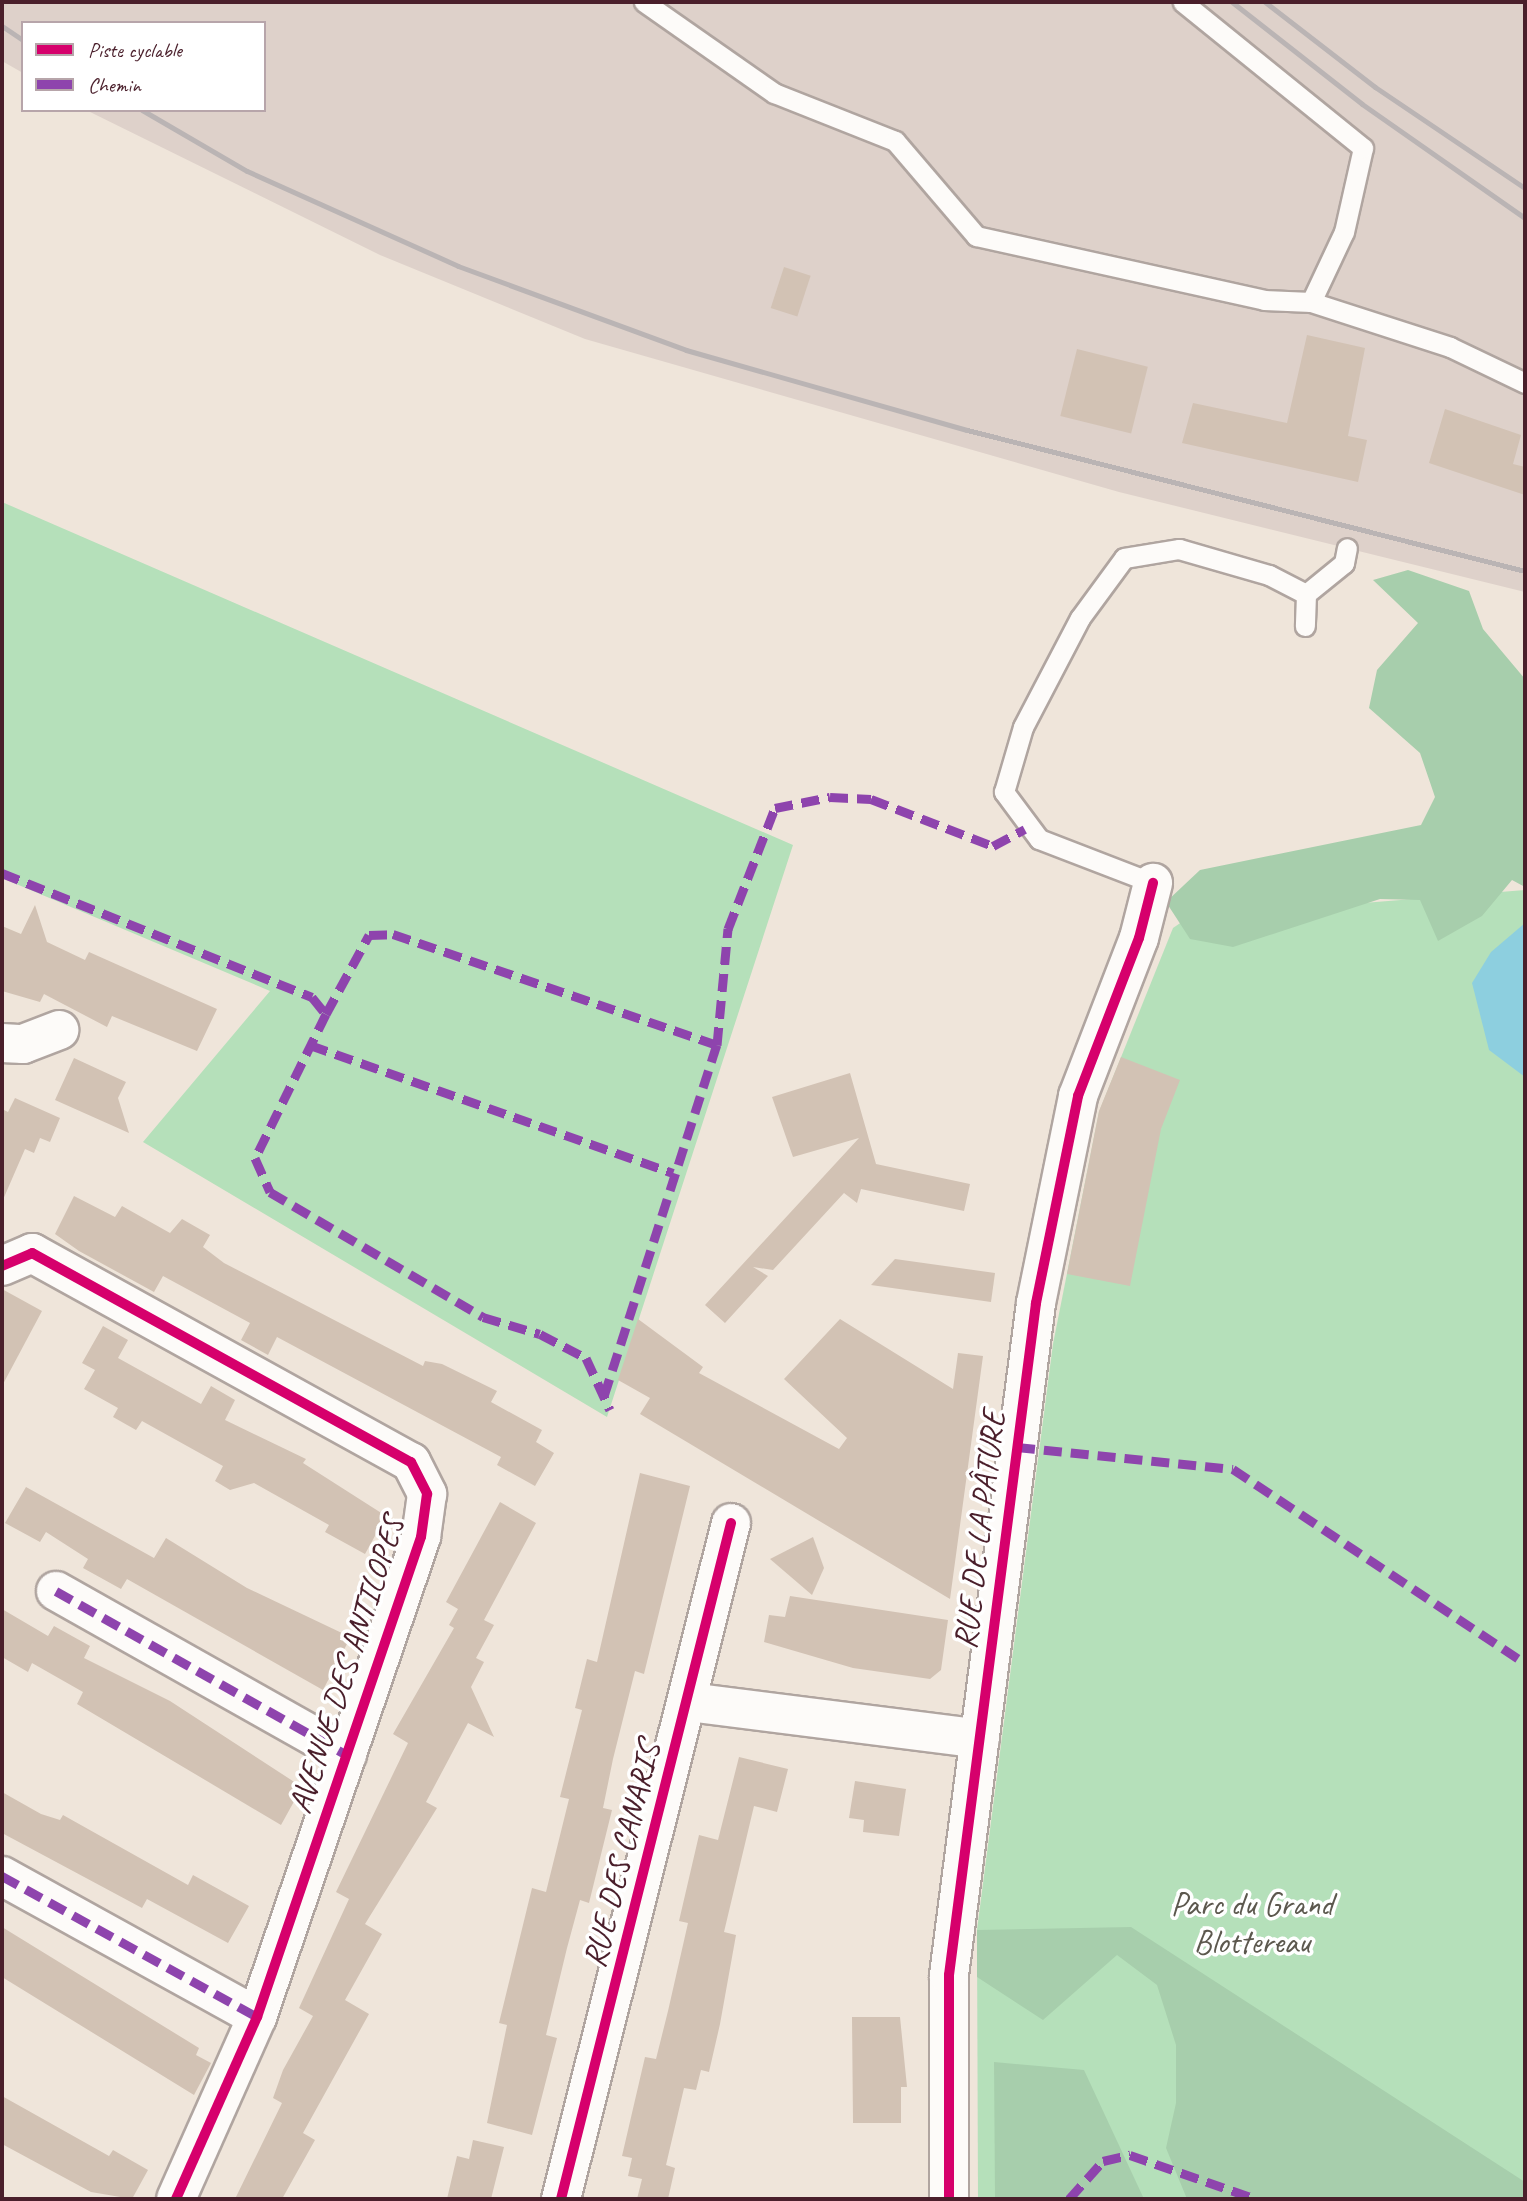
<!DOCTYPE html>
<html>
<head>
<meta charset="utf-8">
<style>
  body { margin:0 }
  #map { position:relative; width:1527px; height:2201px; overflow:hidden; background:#efe5da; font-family:Caveat,sans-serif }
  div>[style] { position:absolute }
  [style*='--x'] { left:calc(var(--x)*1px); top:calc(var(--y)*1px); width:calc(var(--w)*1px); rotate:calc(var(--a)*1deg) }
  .industrial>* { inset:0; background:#ded1ca }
  .green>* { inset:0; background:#b5e0ba }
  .forest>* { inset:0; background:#a7ceac }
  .water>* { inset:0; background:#8dcfdf }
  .building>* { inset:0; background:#d2c2b4; transform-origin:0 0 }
  .roads { filter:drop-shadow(2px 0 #b0a5a0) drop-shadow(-2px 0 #b0a5a0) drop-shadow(0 2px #b0a5a0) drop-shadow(0 -2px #b0a5a0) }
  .service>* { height:19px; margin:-9.5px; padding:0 9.5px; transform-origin:9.5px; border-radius:9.5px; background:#fdfbf9 }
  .minor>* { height:38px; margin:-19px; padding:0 19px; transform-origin:19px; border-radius:19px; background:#fdfbf9 }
  .rail>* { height:5px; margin:-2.5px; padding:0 2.5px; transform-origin:2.5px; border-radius:2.5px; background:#bab4b4 }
  .quiet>* { height:9px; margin-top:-4.5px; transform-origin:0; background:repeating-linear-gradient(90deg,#8e44ad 0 18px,transparent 0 27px) }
  .cycleway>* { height:10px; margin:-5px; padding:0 5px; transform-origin:5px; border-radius:5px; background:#d6006c }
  span { translate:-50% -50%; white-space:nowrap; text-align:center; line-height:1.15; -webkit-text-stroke:7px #fff; paint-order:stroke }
  .street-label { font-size:33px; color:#4a1f2b }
  .park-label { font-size:33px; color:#5c584e }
  .frame { position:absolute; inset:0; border:4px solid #4a1f2b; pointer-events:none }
  .legend { position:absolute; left:21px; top:21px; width:245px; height:91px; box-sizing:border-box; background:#fff; border:2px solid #b7a5aa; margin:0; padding:9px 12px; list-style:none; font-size:21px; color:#4a1f2b }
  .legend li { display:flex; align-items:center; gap:14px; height:35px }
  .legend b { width:35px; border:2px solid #b7a5aa }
</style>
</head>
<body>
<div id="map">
  <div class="industrial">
    <i style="clip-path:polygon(2px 2px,1525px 2px,1525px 592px,1119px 492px,585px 339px,380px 255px,86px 110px,264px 110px,264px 23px,23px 23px,23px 73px,2px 61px)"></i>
  </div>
  <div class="green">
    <i style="clip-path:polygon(2px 502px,793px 845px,607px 1417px,143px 1142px,270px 991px,2px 878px)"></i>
    <i style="clip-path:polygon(1525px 890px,1525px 2199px,978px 2199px,977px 1930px,1053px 1344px,1099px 1112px,1173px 928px,1189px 917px)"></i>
  </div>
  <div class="forest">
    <i style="clip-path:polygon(1408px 570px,1469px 591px,1483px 629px,1525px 679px,1525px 887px,1512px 880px,1482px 916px,1438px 941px,1420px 900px,1380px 899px,1233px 947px,1190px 939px,1166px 902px,1200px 870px,1421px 825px,1435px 797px,1420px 753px,1369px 708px,1377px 670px,1418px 623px,1373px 580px)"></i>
    <i style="clip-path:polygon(1131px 1927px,1525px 2182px,1525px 2199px,1187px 2199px,1166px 2148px,1176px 2103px,1176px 2045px,1157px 1985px,1117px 1955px,1043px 2020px,977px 1977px,977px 1930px)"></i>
    <i style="clip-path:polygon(994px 2062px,1084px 2070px,1144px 2199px,995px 2199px)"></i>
  </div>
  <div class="water">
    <i style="clip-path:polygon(1525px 923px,1525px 1077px,1489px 1050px,1472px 983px,1491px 952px)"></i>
  </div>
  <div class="building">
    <i style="left:784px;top:267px;width:28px;height:43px;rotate:18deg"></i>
    <i style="clip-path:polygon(1307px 335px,1365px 348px,1348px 436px,1367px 440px,1358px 482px,1182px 443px,1193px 403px,1287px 423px)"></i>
    <i style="left:1077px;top:349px;width:73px;height:69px;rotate:14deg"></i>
    <i style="clip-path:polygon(1445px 409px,1521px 435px,1513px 464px,1525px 467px,1525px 495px,1429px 463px)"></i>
    <i style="clip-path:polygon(35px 905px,47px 942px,85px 960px,89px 952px,217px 1009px,197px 1051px,112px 1016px,107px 1027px,44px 994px,40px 1002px,2px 991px,2px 926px,21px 934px)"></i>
    <i style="clip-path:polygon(1121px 1057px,1180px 1080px,1161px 1129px,1130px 1286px,1067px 1274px,1099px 1111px)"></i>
    <i style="clip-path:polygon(74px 1058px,126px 1082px,118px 1098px,129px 1133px,55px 1100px)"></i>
    <i style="clip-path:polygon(850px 1073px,876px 1164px,970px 1184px,964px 1211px,861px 1189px,857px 1203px,844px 1193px,773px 1270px,753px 1267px,768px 1276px,725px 1323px,705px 1305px,859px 1138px,793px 1157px,772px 1097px)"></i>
    <i style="clip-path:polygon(15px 1098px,60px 1118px,50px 1142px,40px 1138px,34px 1153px,25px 1149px,2px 1202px,2px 1109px,8px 1112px)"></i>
    <i style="clip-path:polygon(74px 1196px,115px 1217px,122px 1206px,170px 1233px,182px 1219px,210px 1235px,203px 1247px,224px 1263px,423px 1366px,425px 1361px,442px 1364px,497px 1391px,491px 1402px,542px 1430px,536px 1442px,554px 1453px,535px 1486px,497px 1465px,501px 1457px,277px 1337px,268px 1355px,241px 1340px,250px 1323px,163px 1276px,154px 1292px,79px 1251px,55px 1234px)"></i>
    <i style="clip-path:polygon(895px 1259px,995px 1273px,991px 1302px,871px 1285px)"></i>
    <i style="clip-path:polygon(2px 1289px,42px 1311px,2px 1386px)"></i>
    <i style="clip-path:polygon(638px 1319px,703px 1367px,699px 1373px,839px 1449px,847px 1438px,784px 1379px,840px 1319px,953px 1389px,958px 1353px,983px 1356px,950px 1599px,640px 1414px,650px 1398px,618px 1380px)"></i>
    <i style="clip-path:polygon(103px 1326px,128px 1340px,118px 1358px,201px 1404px,211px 1386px,235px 1400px,225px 1420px,306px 1459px,303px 1463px,386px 1516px,365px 1554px,325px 1532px,329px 1525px,254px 1483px,230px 1490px,215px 1481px,223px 1466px,142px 1421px,136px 1430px,113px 1417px,118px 1408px,84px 1389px,95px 1370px,82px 1363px)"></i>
    <i style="clip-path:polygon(640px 1473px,690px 1486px,644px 1674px,635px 1671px,613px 1759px,603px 1808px,612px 1810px,589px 1903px,580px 1900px,567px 1948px,546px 2035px,557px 2038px,532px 2135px,487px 2123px,507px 2025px,499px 2023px,532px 1888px,546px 1892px,569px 1799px,560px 1797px,582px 1710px,575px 1708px,587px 1659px,597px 1662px)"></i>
    <i style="clip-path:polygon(26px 1487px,154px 1558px,166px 1538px,247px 1588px,344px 1634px,347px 1644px,323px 1690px,127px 1579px,121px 1589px,83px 1568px,88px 1559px,46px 1532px,40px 1542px,5px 1523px)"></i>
    <i style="clip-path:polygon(500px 1502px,536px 1523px,484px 1620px,494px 1625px,476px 1658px,484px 1662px,471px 1687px,494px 1737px,468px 1723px,426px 1802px,437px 1808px,365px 1924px,382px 1934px,345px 2000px,369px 2014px,303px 2133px,315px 2140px,282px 2199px,235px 2199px,282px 2103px,273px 2098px,283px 2070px,313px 2016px,299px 2008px,349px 1899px,336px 1892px,408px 1743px,393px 1734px,454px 1628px,449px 1625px,458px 1609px,446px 1602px)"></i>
    <i style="clip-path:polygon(813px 1537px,824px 1568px,812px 1595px,770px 1559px)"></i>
    <i style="clip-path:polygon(790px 1596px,948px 1620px,941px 1670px,930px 1679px,853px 1668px,764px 1642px,769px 1615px,785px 1617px)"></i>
    <i style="clip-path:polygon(2px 1609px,48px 1636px,54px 1626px,90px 1646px,84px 1658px,170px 1701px,302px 1787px,281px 1825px,77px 1704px,83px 1692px,32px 1663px,28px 1672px,2px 1657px)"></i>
    <i style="clip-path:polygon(739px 1757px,788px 1769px,777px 1812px,754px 1806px,724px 1932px,736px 1935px,720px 2024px,709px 2072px,701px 2070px,696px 2090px,684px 2088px,666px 2165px,675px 2168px,668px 2199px,637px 2199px,642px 2179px,628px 2176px,632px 2158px,622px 2156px,645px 2057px,656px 2059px,668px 2011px,688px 1923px,679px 1921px,699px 1835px,718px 1840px)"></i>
    <i style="clip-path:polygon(855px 1781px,906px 1789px,899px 1836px,863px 1832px,864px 1820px,849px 1818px)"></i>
    <i style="clip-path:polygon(2px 1792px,41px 1814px,60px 1820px,63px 1815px,188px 1885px,193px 1875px,249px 1906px,228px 1943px,147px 1899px,142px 1908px,2px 1833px)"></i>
    <i style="clip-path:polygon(2px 1927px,199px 2048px,196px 2055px,211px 2063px,194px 2095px,2px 1977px)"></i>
    <i style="clip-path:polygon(852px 2017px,900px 2017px,907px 2087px,901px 2087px,901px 2123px,853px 2123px)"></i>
    <i style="clip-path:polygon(2px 2096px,109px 2156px,113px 2150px,148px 2170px,132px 2199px,91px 2192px,2px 2144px)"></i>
    <i style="clip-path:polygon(473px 2140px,504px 2147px,491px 2199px,447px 2199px,457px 2156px,469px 2159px)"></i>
  </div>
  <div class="roads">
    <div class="service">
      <i style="--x:644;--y:2;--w:159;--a:35"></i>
      <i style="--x:774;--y:93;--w:130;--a:21.6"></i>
      <i style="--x:895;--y:141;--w:125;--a:49.5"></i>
      <i style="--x:976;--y:236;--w:295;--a:12.5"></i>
      <i style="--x:1264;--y:300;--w:47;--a:2.4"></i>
      <i style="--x:1311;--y:302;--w:77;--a:-64.8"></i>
      <i style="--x:1344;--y:232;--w:86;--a:-77.3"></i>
      <i style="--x:1363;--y:148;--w:232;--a:-141"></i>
      <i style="--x:1311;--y:302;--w:146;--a:17.9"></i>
      <i style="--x:1450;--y:347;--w:83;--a:25.6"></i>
      <i style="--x:1306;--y:594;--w:49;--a:-39.2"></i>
      <i style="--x:1344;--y:563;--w:15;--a:-79"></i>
      <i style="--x:1153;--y:883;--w:122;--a:-158.9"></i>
      <i style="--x:1039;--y:839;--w:59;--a:-126.7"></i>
      <i style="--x:1004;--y:792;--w:68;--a:-73.7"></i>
      <i style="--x:1023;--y:727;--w:123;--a:-62.4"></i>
      <i style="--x:1080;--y:618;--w:74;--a:-53.7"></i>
      <i style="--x:1124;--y:558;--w:56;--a:-9.3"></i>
      <i style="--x:1179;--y:549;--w:94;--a:16.1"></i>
      <i style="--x:1269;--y:575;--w:42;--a:27.2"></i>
      <i style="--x:1306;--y:594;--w:32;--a:92"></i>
    </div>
    <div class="minor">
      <i style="--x:2;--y:1043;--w:21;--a:3"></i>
      <i style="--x:23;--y:1044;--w:39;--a:-21"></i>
      <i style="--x:2;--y:1266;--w:33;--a:-23"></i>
      <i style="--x:32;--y:1253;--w:433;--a:28.9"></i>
      <i style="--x:411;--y:1462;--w:36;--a:63"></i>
      <i style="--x:427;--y:1494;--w:43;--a:97.9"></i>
      <i style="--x:421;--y:1537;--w:507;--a:108.86"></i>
      <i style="--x:257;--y:2017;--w:199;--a:114"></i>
      <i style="--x:56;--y:1591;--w:334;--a:29.4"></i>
      <i style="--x:689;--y:1702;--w:293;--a:7.2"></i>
      <i style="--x:2;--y:1876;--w:291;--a:28.9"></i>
      <i style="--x:561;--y:2199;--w:697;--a:-75.88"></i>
      <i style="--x:949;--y:2199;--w:224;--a:-90"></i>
      <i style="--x:949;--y:1975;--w:678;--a:-82.62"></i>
      <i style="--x:1036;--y:1303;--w:211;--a:-78.5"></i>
      <i style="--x:1078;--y:1096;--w:169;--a:-68.9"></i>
      <i style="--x:1139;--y:938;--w:57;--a:-75.7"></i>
    </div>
  </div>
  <div class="rail">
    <i style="--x:1232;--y:2;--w:165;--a:38.1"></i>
    <i style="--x:1362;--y:104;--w:199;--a:35"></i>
    <i style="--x:1265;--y:2;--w:139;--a:37.7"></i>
    <i style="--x:1375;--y:87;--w:181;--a:34"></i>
    <i style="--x:2;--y:26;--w:25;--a:34"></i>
    <i style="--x:142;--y:110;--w:121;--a:30.2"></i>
    <i style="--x:247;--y:171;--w:231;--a:24.2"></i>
    <i style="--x:458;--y:266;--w:243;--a:20.2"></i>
    <i style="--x:686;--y:350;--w:292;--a:15.9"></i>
    <i style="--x:967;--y:430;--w:576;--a:14.18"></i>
  </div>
  <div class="quiet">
    <i style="--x:2;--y:873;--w:334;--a:21.8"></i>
    <i style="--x:312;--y:997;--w:22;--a:51"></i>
    <i style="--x:326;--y:1014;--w:161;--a:116.2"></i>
    <i style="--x:255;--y:1158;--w:37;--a:66"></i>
    <i style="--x:270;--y:1192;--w:247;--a:30.4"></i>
    <i style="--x:483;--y:1317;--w:59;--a:16.6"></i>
    <i style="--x:540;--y:1334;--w:52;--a:27.6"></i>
    <i style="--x:586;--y:1358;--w:57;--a:65.2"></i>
    <i style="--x:326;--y:1014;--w:90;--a:-61.4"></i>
    <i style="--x:369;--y:935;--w:24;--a:-2"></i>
    <i style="--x:393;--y:934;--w:342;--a:18.9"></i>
    <i style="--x:310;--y:1045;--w:385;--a:19.4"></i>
    <i style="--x:604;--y:1396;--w:369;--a:-72.2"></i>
    <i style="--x:717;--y:1045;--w:117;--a:-84.6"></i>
    <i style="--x:728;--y:929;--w:130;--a:-68.8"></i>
    <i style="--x:775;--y:808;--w:56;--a:-11.3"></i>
    <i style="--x:830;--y:797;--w:41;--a:2.8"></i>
    <i style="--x:871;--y:799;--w:131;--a:21.1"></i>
    <i style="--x:993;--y:846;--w:36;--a:-28"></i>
    <i style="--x:1017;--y:1447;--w:217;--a:5.8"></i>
    <i style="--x:1233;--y:1469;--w:351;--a:33.6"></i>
    <i style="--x:56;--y:1591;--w:334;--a:29.4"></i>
    <i style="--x:2;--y:1876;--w:291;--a:28.9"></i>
    <i style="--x:1069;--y:2199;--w:51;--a:-48.2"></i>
    <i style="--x:1103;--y:2161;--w:28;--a:-13"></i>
    <i style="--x:1130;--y:2155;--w:133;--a:19.2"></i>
  </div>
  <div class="cycleway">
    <i style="--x:2;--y:1266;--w:33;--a:-23"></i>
    <i style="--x:32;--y:1253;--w:433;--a:28.9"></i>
    <i style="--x:411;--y:1462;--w:36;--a:63"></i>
    <i style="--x:427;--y:1494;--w:43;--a:97.9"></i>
    <i style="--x:421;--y:1537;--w:507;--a:108.86"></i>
    <i style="--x:257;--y:2017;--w:199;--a:114"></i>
    <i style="--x:561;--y:2199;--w:697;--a:-75.88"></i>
    <i style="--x:949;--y:2199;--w:224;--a:-90"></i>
    <i style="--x:949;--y:1975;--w:678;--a:-82.62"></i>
    <i style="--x:1036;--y:1303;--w:211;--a:-78.5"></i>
    <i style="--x:1078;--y:1096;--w:169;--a:-68.9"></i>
    <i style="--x:1139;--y:938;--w:57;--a:-75.7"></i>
  </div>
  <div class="street-label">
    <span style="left:980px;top:1530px;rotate:-83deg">RUE DE LA PÂTURE</span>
    <span style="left:347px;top:1665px;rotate:-72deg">AVENUE DES ANTILOPES</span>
    <span style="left:622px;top:1855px;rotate:-76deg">RUE DES CANARIS</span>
  </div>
  <div class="park-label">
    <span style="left:1252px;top:1924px">Parc du Grand<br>Blottereau</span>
  </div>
  <div class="frame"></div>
  <ul class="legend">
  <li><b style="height:9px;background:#d6006c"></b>Piste cyclable</li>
  <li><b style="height:9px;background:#8e44ad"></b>Chemin</li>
  </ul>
</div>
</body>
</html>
